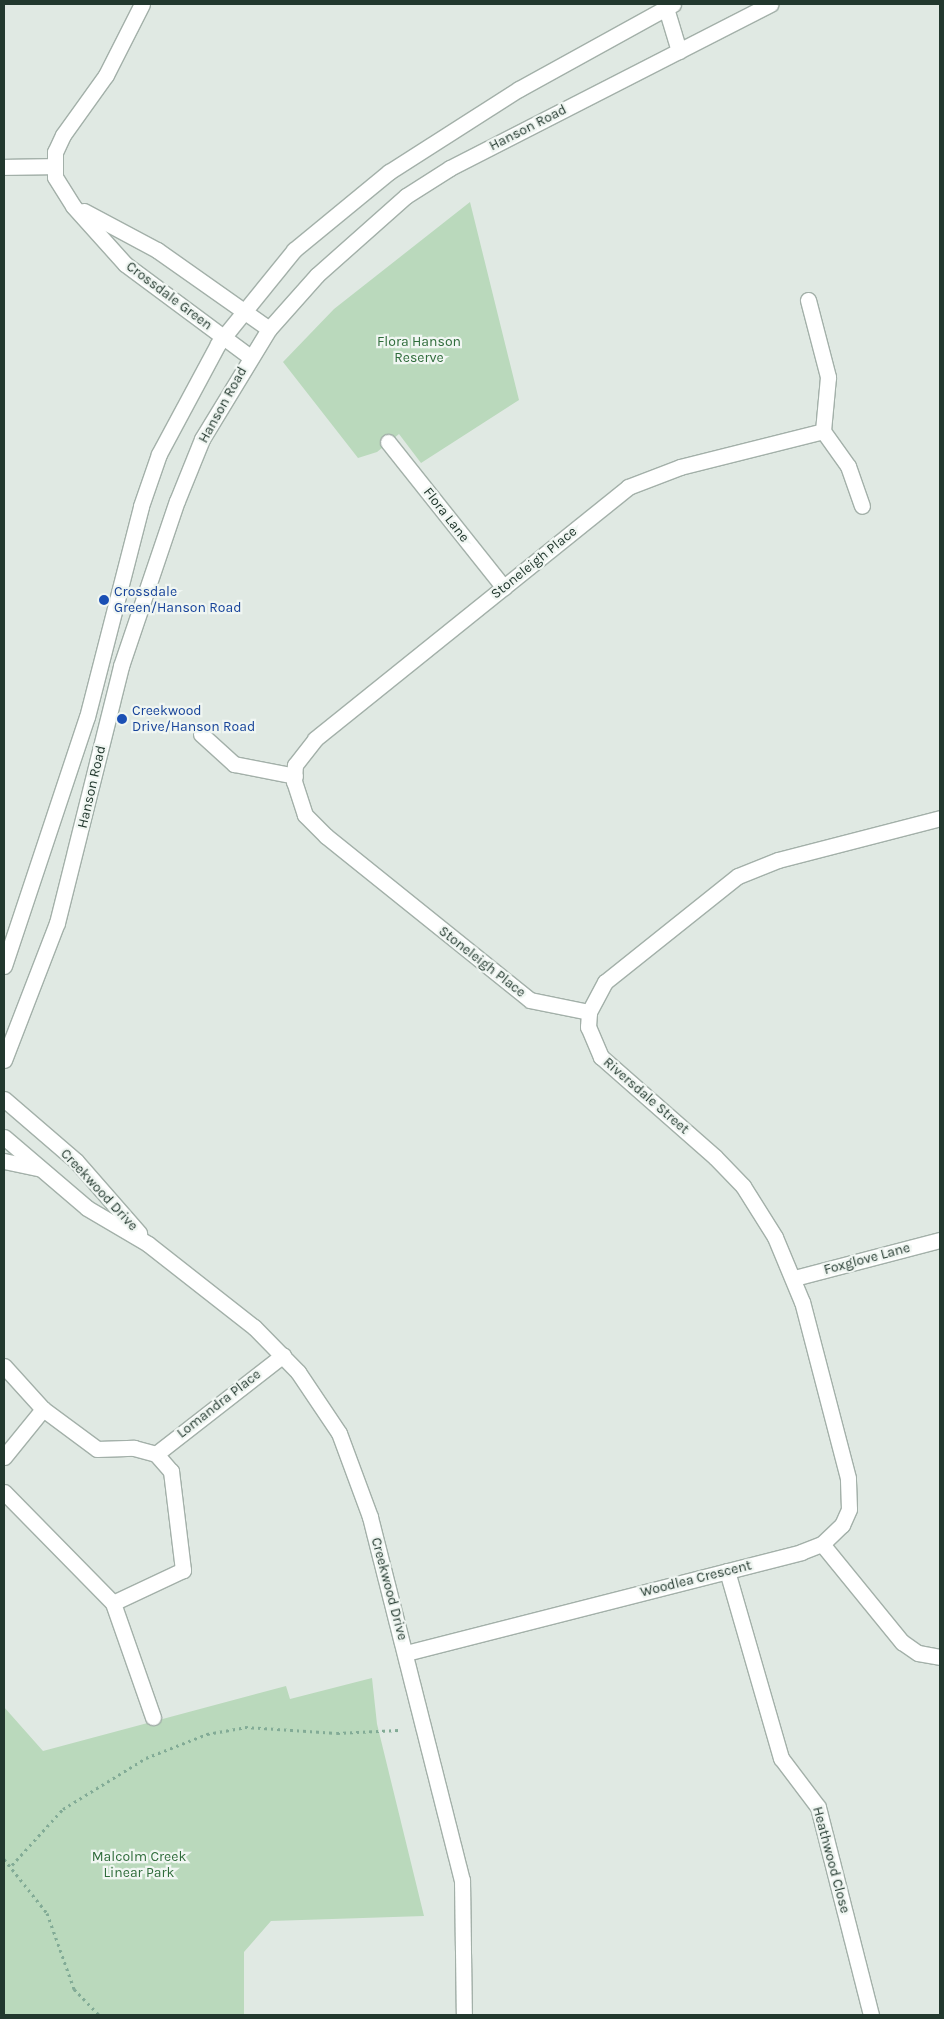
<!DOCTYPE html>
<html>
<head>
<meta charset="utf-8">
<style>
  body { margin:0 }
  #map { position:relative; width:944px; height:2019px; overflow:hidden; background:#e0e9e3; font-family:Karla,sans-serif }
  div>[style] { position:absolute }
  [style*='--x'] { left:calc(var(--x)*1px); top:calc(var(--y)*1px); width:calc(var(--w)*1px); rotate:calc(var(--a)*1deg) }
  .green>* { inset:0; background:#bad9bc }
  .path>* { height:3px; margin-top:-1.5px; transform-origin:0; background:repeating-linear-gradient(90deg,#82ab96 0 2.5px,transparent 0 6.5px) }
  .roads { filter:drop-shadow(1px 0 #a3b0a9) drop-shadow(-1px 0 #a3b0a9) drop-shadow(0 1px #a3b0a9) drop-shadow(0 -1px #a3b0a9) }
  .lane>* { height:15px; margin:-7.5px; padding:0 7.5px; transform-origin:7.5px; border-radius:7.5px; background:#fff }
  .street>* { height:15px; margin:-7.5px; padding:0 7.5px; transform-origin:7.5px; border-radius:7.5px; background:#fff }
  .secondary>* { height:15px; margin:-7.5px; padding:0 7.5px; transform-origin:7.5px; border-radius:7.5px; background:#fff }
  .dots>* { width:14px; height:14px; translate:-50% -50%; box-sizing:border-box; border:2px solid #f0f6f2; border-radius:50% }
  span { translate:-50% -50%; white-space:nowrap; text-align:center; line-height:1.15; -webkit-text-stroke:4.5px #f0f6f2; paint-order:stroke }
  .street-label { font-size:14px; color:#22382e }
  .park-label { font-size:14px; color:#2f6c3b }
  .transit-label { font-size:14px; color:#164399 }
  .left { translate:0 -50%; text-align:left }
  .frame { position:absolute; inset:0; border:5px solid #22382e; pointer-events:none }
</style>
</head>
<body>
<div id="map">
  <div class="green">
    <i style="clip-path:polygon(470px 202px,519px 400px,421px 463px,399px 434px,377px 452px,358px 458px,283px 362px,334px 309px)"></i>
    <i style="clip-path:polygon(372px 1678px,377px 1724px,424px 1916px,271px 1921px,244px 1952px,244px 2015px,4px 2015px,4px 1707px,43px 1751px,286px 1686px,290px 1699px)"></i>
  </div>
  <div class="path">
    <i style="--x:4;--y:1859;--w:69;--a:51.5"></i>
    <i style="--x:47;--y:1913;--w:81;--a:70.4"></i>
    <i style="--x:74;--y:1989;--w:36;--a:46"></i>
    <i style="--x:12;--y:1865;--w:76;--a:-47.7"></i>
    <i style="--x:63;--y:1809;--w:97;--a:-31.6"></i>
    <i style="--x:146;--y:1758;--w:66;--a:-21.5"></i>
    <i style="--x:207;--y:1734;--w:39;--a:-10"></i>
    <i style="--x:245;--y:1727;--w:92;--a:3.7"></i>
    <i style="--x:337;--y:1733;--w:62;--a:-2.8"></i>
  </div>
  <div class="roads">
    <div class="lane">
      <i style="--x:4;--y:1366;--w:58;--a:47.8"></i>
      <i style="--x:156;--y:1454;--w:161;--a:-37.9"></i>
      <i style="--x:4;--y:1457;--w:62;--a:-50.9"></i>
      <i style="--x:43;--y:1409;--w:67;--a:36.5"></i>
      <i style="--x:97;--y:1449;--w:37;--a:-2"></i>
      <i style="--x:134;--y:1448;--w:23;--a:15"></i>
      <i style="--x:156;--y:1454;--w:23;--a:49"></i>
      <i style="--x:171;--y:1471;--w:100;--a:83.1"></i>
      <i style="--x:183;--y:1570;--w:77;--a:154.8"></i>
      <i style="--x:4;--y:1492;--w:156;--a:45.5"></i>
      <i style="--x:113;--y:1603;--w:121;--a:70.7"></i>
    </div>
    <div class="street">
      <i style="--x:142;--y:4;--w:80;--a:116.9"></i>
      <i style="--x:106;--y:75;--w:74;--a:125.6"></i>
      <i style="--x:63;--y:135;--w:19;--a:115"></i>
      <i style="--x:55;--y:152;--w:25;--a:90"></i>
      <i style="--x:55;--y:177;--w:34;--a:58"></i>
      <i style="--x:73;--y:206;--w:78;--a:48.1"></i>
      <i style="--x:125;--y:264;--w:156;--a:36.6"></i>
      <i style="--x:4;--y:167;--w:50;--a:-1.1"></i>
      <i style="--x:84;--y:211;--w:83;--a:28.1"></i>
      <i style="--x:157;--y:250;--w:137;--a:35.2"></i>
      <i style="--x:808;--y:300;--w:80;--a:75.4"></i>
      <i style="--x:828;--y:377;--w:54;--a:95.3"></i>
      <i style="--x:823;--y:431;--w:43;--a:54.5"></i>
      <i style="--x:848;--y:466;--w:42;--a:70.7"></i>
      <i style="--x:388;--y:442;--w:186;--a:51.5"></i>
      <i style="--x:201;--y:734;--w:45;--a:42.3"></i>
      <i style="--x:234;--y:764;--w:62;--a:11.1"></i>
      <i style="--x:589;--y:1012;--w:60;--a:-168.5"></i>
      <i style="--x:530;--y:1000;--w:262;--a:-141.2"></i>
      <i style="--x:326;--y:836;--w:30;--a:-135"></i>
      <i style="--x:305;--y:815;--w:35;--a:-108"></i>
      <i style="--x:294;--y:782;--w:17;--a:-87"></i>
      <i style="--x:295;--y:765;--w:33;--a:-52"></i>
      <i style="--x:315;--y:739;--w:402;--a:-38.8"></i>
      <i style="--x:628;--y:487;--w:56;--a:-21"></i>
      <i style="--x:680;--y:467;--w:147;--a:-14.1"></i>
      <i style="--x:794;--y:1278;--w:151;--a:-14.6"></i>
      <i style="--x:822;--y:1544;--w:127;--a:50.8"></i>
      <i style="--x:902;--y:1642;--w:19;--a:35"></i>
      <i style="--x:918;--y:1653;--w:22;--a:10"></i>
      <i style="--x:727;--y:1571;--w:195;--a:73.9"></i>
      <i style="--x:781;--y:1758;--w:61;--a:52.9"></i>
      <i style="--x:818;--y:1807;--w:215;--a:75.7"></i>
      <i style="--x:406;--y:1653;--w:408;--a:-14.3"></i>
      <i style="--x:801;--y:1552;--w:22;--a:-21"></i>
      <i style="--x:822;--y:1544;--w:28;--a:-44"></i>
      <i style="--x:842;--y:1525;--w:17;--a:-66"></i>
      <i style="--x:849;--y:1509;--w:31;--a:-92"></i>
      <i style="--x:848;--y:1478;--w:182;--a:-104.6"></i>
      <i style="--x:802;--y:1302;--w:70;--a:-112.6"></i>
      <i style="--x:775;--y:1237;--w:60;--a:-122.1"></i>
      <i style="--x:743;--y:1186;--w:40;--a:-134"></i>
      <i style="--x:715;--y:1157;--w:152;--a:-138.7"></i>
      <i style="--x:601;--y:1057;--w:33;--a:-113"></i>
      <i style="--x:588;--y:1027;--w:15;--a:-86"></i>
      <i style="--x:589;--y:1012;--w:34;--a:-62"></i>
      <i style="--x:605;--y:982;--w:170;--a:-38.6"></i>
      <i style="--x:738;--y:876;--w:43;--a:-21.8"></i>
      <i style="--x:778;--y:860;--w:167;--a:-14.5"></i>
    </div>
    <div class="secondary">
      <i style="--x:666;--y:8;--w:45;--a:73.2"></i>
      <i style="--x:4;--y:966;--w:262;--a:-71.6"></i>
      <i style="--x:87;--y:717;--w:218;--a:-75.6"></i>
      <i style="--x:141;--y:506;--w:55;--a:-70.9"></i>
      <i style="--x:159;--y:454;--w:125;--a:-61.8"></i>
      <i style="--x:218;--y:344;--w:121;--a:-51"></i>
      <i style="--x:294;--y:250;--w:123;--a:-39.4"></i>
      <i style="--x:389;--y:172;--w:154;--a:-32.6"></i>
      <i style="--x:519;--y:89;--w:176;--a:-28.9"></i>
      <i style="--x:4;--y:1060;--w:147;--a:-68.9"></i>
      <i style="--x:57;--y:923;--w:265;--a:-76"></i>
      <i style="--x:121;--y:666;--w:174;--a:-71.3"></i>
      <i style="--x:177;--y:501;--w:67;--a:-68"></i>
      <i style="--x:202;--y:439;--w:129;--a:-58.7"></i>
      <i style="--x:269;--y:329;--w:72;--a:-48.4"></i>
      <i style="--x:317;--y:275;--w:119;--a:-41.6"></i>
      <i style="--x:406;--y:196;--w:52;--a:-32.5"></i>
      <i style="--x:450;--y:168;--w:360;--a:-27.1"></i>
      <i style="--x:4;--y:1099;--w:95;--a:40.7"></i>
      <i style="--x:76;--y:1161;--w:96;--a:48.8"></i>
      <i style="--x:4;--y:1137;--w:109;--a:40.5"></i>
      <i style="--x:87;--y:1208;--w:71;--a:30.5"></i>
      <i style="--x:148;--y:1244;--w:135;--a:38.1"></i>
      <i style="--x:254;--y:1327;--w:63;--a:45.6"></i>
      <i style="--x:298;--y:1372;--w:73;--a:56.1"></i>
      <i style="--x:339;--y:1433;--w:90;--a:69.7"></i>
      <i style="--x:370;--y:1517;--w:374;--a:75.8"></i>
      <i style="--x:462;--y:1880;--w:135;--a:89.2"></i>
      <i style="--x:4;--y:1161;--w:35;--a:12"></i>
    </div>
  </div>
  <div class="dots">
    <i style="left:104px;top:600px;background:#1a4fb4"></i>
    <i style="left:122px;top:719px;background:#1a4fb4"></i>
  </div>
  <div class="street-label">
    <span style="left:528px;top:128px;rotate:-27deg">Hanson Road</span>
    <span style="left:169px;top:296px;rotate:37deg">Crossdale Green</span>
    <span style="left:223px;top:405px;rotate:-61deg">Hanson Road</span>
    <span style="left:446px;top:515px;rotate:52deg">Flora Lane</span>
    <span style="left:534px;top:563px;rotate:-39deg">Stoneleigh Place</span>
    <span style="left:92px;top:787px;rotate:-77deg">Hanson Road</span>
    <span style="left:482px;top:962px;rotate:38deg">Stoneleigh Place</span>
    <span style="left:646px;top:1096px;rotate:41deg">Riversdale Street</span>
    <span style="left:99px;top:1190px;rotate:47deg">Creekwood Drive</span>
    <span style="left:867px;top:1259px;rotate:-15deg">Foxglove Lane</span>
    <span style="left:219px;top:1404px;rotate:-38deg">Lomandra Place</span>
    <span style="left:696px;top:1579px;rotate:-14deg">Woodlea Crescent</span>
    <span style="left:389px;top:1589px;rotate:75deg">Creekwood Drive</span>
    <span style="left:831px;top:1860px;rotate:75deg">Heathwood Close</span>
  </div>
  <div class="park-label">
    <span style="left:419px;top:350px">Flora Hanson<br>Reserve</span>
    <span style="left:139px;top:1865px">Malcolm Creek<br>Linear Park</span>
  </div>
  <div class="transit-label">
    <span class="left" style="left:114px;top:600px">Crossdale<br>Green/Hanson Road</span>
    <span class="left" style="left:132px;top:719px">Creekwood<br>Drive/Hanson Road</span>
  </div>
  <div class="frame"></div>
</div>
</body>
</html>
